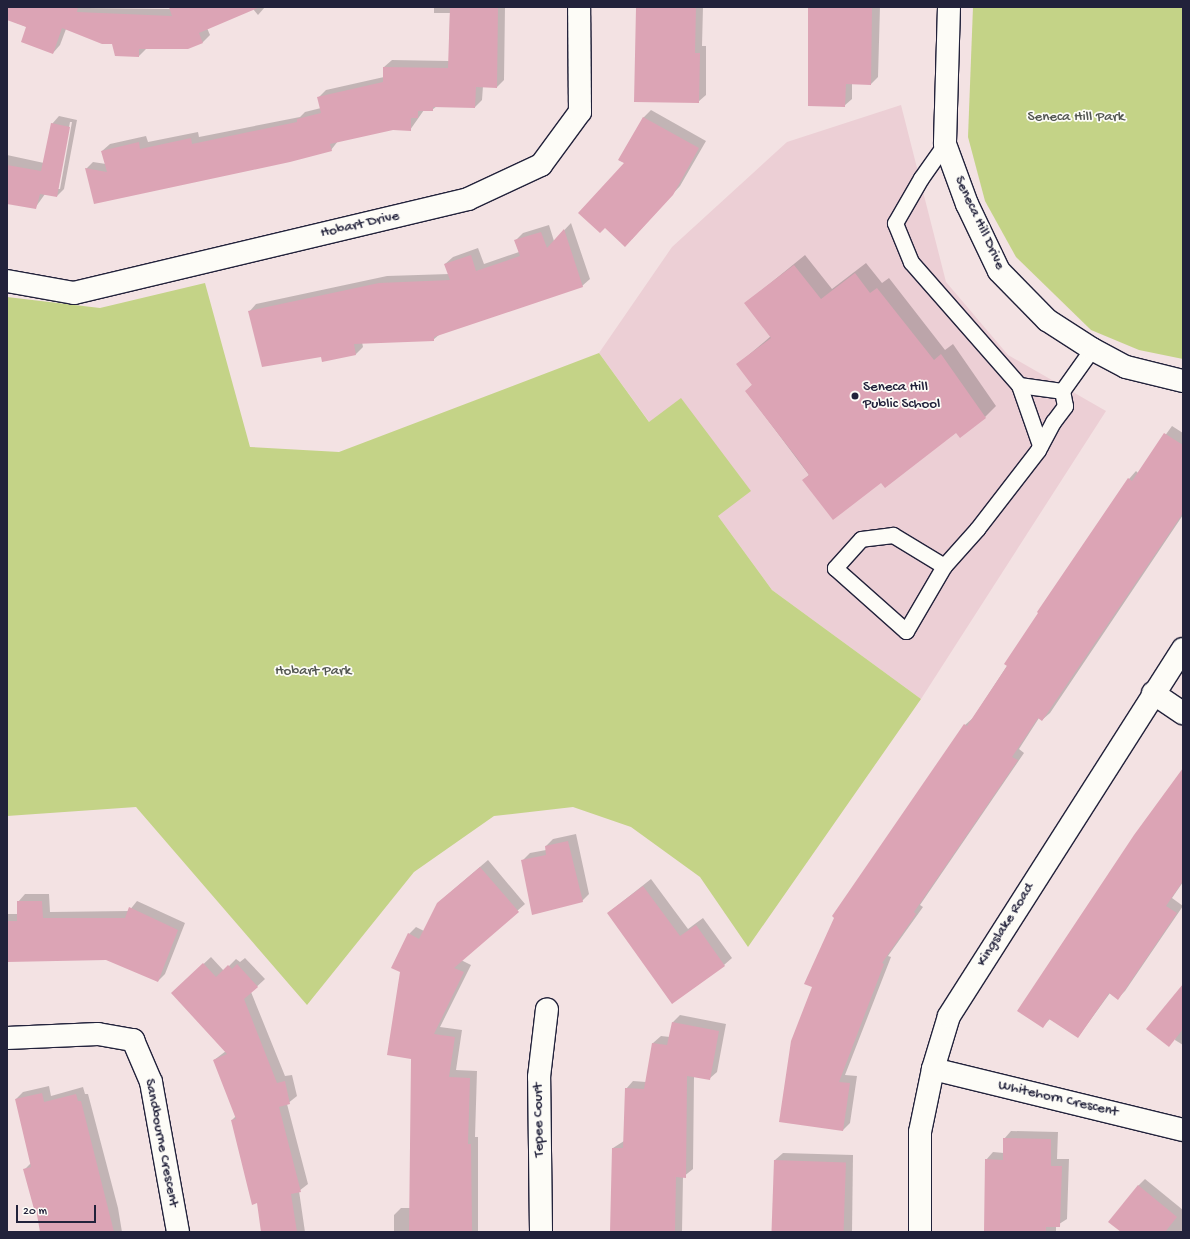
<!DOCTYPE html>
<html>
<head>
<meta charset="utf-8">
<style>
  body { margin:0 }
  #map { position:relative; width:1190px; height:1239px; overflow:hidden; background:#f3e2e3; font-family:"Gochi Hand",sans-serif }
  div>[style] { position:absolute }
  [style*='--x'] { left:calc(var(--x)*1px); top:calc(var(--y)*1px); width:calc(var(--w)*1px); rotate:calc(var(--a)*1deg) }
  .built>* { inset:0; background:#eccfd5 }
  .green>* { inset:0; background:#c4d387 }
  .shadow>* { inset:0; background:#0003 }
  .building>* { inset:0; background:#dca4b5; transform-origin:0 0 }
  .roads { filter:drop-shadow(1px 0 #22223b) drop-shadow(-1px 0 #22223b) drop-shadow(0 1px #22223b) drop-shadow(0 -1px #22223b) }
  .lane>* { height:15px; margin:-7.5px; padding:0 7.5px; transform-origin:7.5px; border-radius:7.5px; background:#fdfcf7 }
  .street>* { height:22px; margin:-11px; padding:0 11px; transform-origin:11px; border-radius:11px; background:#fdfcf7 }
  .dots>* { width:11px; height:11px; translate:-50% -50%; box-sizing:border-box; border:2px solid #fdfcf7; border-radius:50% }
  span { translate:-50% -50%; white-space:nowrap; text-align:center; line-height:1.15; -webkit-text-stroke:3.5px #fdfcf7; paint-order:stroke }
  .park-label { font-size:15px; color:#535752 }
  .street-label { font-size:15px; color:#22223b }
  .poi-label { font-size:15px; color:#22223b }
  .left { translate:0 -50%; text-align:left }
  .frame { position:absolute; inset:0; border:8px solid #22223b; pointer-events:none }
  .scale { position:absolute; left:16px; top:1205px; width:80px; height:18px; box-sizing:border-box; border:2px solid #22223b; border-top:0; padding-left:5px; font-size:12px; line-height:14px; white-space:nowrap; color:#22223b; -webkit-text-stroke:3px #fdfcf7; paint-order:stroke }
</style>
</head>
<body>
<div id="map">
  <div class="built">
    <i style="clip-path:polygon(901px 105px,946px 282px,1008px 355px,1106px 411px,921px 699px,772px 590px,599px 353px,672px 247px,787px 142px)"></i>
  </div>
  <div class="green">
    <i style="clip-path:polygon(973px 7px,1183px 7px,1183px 359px,1139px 350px,1091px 330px,1016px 257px,985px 201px,968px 137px)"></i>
    <i style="clip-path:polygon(205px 283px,250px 447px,339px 452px,599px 353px,649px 422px,681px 398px,751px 491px,718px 516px,772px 590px,921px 699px,748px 947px,700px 877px,631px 827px,573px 807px,494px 816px,414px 872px,307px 1005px,136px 807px,7px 816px,7px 297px,100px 308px)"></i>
  </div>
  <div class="shadow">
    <i style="clip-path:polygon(7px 7px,170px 9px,170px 7px,265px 7px,258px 15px,253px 9px,207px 28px,210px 35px,203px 42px,146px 49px,139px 56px,113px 43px,66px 29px,60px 45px,53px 53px,27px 27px,7px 19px)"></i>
    <i style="clip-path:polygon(434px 7px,505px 7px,504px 80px,497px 87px,483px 86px,482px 100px,475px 107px,437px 106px,432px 110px,424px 110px,410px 130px,393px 129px,338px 141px,331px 150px,95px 203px,86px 169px,93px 162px,106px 164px,102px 151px,110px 144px,146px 136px,148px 142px,198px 132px,199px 137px,300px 117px,305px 112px,321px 108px,318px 98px,326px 90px,384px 77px,384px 67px,392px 60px,449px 61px,450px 13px,434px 13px)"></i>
    <i style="clip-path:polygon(637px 7px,703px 7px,702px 46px,706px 46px,706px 95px,698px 102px,635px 101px)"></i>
    <i style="clip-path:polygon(809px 7px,880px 7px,878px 77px,871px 84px,852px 83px,852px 99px,844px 106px)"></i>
    <i style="clip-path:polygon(651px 110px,706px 141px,680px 186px,632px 239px,625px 163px,619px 160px,644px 117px)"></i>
    <i style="clip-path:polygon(evenodd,59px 116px,77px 120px,64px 189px,57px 196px,45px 194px,35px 208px,7px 203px,7px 155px,44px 163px,52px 124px,59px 116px,70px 122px,72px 122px,60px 189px,58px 189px,70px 122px)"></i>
    <i style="clip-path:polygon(571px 223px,590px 279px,582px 286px,440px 334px,433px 340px,362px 342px,363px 347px,356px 354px,321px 356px,249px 312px,256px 304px,387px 276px,449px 274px,445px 264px,453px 257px,478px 248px,484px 264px,519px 252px,515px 241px,523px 233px,549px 225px,554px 241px)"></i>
    <i style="clip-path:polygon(805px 255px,832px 289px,866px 263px,882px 283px,889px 278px,945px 350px,953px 344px,996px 406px,985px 417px,957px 432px,881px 481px,803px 480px,809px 475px,746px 391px,753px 384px,738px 364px,771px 336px,746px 303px)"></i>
    <i style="clip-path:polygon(1172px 426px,1183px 433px,1183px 515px,1050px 713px,1042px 720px,1039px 718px,1019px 749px,1024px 753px,920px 905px,923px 907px,888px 956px,891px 957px,845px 1075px,857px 1076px,850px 1123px,843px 1130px,781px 1121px,965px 725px,973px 718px,1129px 479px,1136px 471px,1138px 473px)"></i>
    <i style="clip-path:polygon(1183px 770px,1183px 882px,1172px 898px,1183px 906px,1125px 991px,1118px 998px,1110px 993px,1078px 1037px,1050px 1019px,1042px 1027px)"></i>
    <i style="clip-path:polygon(576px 834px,589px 894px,582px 901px,533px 914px,522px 861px,530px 853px,546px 850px,546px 846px,553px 839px)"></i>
    <i style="clip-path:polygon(488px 860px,525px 904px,461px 960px,471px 965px,440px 1027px,462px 1030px,456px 1070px,477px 1071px,475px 1137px,478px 1137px,478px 1232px,394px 1232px,394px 1215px,401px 1208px,410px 1208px,412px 1058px,409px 934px,416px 927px,424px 931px,438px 903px)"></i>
    <i style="clip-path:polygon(651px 879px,688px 929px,703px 918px,732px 958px,724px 965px,608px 913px)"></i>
    <i style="clip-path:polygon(25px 894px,49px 894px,50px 912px,129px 911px,137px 901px,185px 923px,165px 974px,158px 981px,106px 959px,7px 960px,7px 914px,18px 914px,18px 902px)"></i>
    <i style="clip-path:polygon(211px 957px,224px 971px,236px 959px,240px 962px,245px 958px,265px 979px,251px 992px,285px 1076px,292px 1075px,297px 1096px,287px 1104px,308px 1184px,299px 1191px,305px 1232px,262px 1232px,258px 1202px,232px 1120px,236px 1116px,214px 1060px,226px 1051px,180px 986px)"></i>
    <i style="clip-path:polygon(1183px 985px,1183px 1045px,1175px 1040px)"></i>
    <i style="clip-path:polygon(680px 1015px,726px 1024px,717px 1072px,709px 1079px,694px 1076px,693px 1169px,683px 1177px,682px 1232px,611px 1232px,613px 1148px,624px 1141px,626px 1089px,633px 1081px,646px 1082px,653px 1043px,661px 1036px,670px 1037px,673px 1022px)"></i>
    <i style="clip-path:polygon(49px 1086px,51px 1096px,83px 1087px,85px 1094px,88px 1094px,118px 1208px,122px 1232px,41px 1232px,37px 1208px,24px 1170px,31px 1163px,16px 1099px,23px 1092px)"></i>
    <i style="clip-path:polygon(1011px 1131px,1058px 1132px,1057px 1159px,1069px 1159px,1067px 1219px,1056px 1226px,1056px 1232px,985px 1232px,986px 1160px,993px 1152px,1004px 1153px,1004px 1139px)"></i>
    <i style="clip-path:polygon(783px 1153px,853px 1155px,852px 1232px,776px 1232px,775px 1160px)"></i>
    <i style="clip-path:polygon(1145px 1179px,1183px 1210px,1183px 1232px,1122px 1232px,1138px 1186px)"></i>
  </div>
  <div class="building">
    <i style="clip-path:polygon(7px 7px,78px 7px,77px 12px,172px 16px,169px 7px,260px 7px,199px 33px,203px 43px,188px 49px,139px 49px,139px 57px,115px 56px,112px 44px,102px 44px,62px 28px,53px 54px,21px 42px,26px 27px,7px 20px)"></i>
    <i style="clip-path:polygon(450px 7px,498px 7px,497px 88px,476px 87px,475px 108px,433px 107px,433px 111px,418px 111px,418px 118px,411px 118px,411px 131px,393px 130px,330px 144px,332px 151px,290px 162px,94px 204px,85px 168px,107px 172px,101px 151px,139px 142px,140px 149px,191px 138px,192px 144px,297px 122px,297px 119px,321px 113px,317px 97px,383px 82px,383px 67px,448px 68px)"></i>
    <i style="clip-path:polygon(696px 7px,695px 53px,700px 53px,699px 103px,634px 102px,636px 8px)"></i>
    <i style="clip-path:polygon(808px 7px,872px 7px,871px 85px,846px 84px,845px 107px,808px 106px)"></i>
    <i style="clip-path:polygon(643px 117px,699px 148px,673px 195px,625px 247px,605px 228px,600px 233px,578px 213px,624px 163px,618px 160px)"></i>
    <i style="clip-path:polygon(51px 123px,70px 127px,57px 197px,40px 194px,36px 209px,7px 204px,7px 165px,41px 171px)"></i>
    <i style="clip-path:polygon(564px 229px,583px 287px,434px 337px,434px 341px,354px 344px,356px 355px,322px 362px,321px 357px,262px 367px,248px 311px,379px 283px,450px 280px,444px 264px,471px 255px,476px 271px,520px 256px,514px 240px,541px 232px,547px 248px)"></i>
    <i style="clip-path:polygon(794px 265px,821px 299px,855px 273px,870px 293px,877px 288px,934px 360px,941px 354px,986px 418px,960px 438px,956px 433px,885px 488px,881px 483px,833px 520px,802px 480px,809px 475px,797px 458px,745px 391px,752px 385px,736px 364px,771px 338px,744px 303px)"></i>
    <i style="clip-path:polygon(1164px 433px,1183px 445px,1183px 513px,1042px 721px,1038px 718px,1012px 757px,1018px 760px,914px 912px,916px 914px,882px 963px,884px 964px,839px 1082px,850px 1083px,843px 1131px,779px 1122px,791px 1041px,812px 987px,804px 984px,834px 918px,832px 916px,964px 724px,967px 726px,1007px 666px,1004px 664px,1038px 613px,1037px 612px,1128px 478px,1132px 481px)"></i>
    <i style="clip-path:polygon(1183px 768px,1183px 881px,1166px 906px,1177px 913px,1118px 1000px,1109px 993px,1078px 1038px,1049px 1019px,1043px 1028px,1017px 1011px,1134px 835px)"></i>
    <i style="clip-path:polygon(568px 841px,583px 902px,532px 915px,521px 860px,546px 855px,545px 846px)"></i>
    <i style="clip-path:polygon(480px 867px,519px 912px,454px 968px,464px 972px,434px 1034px,455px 1037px,449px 1077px,470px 1078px,468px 1144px,471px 1144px,472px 1232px,409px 1232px,411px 1059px,387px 1055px,400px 972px,391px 968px,408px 933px,419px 939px,437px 903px)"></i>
    <i style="clip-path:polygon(643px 886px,680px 936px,696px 925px,725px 966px,672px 1004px,607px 913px)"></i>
    <i style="clip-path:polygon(17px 901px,42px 901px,43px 918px,125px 918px,129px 907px,178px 930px,158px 982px,106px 960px,7px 962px,7px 921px,17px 921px)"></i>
    <i style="clip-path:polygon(203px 963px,216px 977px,228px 965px,232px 969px,237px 964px,258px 987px,244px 999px,277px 1083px,285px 1081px,290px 1104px,279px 1107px,301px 1192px,291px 1194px,297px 1232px,261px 1232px,257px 1203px,252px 1205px,231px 1120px,236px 1119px,213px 1060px,227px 1054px,171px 993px)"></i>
    <i style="clip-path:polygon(1183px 984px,1183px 1029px,1169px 1047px,1146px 1029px)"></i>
    <i style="clip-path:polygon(672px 1022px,719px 1031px,710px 1080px,687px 1076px,686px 1178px,676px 1177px,675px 1232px,610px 1232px,612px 1148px,623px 1148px,625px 1088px,644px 1089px,652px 1043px,667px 1045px)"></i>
    <i style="clip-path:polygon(42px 1093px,44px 1102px,76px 1094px,78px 1101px,81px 1101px,114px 1232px,40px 1232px,36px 1209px,34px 1209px,23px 1169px,31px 1167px,15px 1099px)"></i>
    <i style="clip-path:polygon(1003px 1138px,1051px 1139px,1051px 1166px,1062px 1166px,1060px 1227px,1046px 1227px,1046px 1232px,984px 1232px,985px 1159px,1003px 1160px)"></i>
    <i style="left:774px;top:1160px;width:72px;height:72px;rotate:2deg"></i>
    <i style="clip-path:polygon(1138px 1185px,1177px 1217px,1165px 1232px,1121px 1232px,1108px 1222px)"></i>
  </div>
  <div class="roads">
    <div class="lane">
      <i style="--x:945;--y:144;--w:42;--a:125.2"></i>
      <i style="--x:921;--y:178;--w:52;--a:120"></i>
      <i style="--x:895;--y:223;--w:42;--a:67.7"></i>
      <i style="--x:911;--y:262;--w:164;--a:48.7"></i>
      <i style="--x:1019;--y:385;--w:43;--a:7.9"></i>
      <i style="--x:1019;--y:385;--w:64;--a:70.7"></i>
      <i style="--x:944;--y:566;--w:60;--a:-148.7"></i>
      <i style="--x:893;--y:535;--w:32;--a:173"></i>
      <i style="--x:861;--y:539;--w:39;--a:132"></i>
      <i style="--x:835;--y:568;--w:95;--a:41.6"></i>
      <i style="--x:906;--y:631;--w:75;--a:-59.7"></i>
      <i style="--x:944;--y:566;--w:50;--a:-48.3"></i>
      <i style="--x:977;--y:529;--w:100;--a:-52.3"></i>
      <i style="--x:1038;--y:450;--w:32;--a:-62"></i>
      <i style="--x:1053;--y:422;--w:20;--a:-53"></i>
      <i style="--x:1065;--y:406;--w:15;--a:-101"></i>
      <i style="--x:1062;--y:391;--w:52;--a:-54.5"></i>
    </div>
    <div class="street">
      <i style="--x:949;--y:7;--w:137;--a:91.7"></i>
      <i style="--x:945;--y:144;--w:64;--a:69.9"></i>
      <i style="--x:967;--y:204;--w:74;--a:64.5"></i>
      <i style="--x:999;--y:271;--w:69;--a:45.6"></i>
      <i style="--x:1047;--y:320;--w:54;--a:32.8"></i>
      <i style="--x:1092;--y:349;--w:38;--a:28"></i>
      <i style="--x:1126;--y:367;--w:59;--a:13.8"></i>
      <i style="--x:7;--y:281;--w:68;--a:10.2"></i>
      <i style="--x:74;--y:293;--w:405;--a:-13.4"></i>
      <i style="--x:468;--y:199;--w:81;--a:-25"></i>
      <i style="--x:541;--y:165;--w:66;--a:-53.7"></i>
      <i style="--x:580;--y:112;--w:105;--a:-90.5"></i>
      <i style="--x:1153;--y:693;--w:36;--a:34"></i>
      <i style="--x:7;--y:1038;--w:91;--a:-2.5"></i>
      <i style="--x:98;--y:1034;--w:36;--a:10"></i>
      <i style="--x:133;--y:1040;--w:46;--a:66.8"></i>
      <i style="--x:151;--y:1082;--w:152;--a:79.8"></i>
      <i style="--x:933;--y:1069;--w:257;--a:13.7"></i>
      <i style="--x:541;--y:1232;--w:155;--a:-90.7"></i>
      <i style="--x:539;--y:1077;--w:68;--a:-83.3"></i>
      <i style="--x:920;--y:1232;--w:100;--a:-90"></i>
      <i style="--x:920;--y:1132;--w:64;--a:-78.3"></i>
      <i style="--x:933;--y:1069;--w:55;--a:-73.2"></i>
      <i style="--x:949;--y:1016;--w:435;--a:-57.5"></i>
    </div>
  </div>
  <div class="dots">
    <i style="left:855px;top:396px;background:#22223b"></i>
  </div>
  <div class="park-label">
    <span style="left:1076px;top:118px">Seneca Hill Park</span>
    <span style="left:313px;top:672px">Hobart Park</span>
  </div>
  <div class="street-label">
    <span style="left:979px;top:223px;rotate:65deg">Seneca Hill Drive</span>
    <span style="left:360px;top:225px;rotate:-13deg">Hobart Drive</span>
    <span style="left:1006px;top:925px;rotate:-58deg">Kingslake Road</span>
    <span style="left:1058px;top:1099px;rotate:13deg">Whitehorn Crescent</span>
    <span style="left:539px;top:1120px;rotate:-91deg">Tepee Court</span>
    <span style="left:161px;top:1143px;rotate:79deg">Sandbourne Crescent</span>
  </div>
  <div class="poi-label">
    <span class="left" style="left:863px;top:396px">Seneca Hill<br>Public School</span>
  </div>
  <div class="frame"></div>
  <div class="scale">20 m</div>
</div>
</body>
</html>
